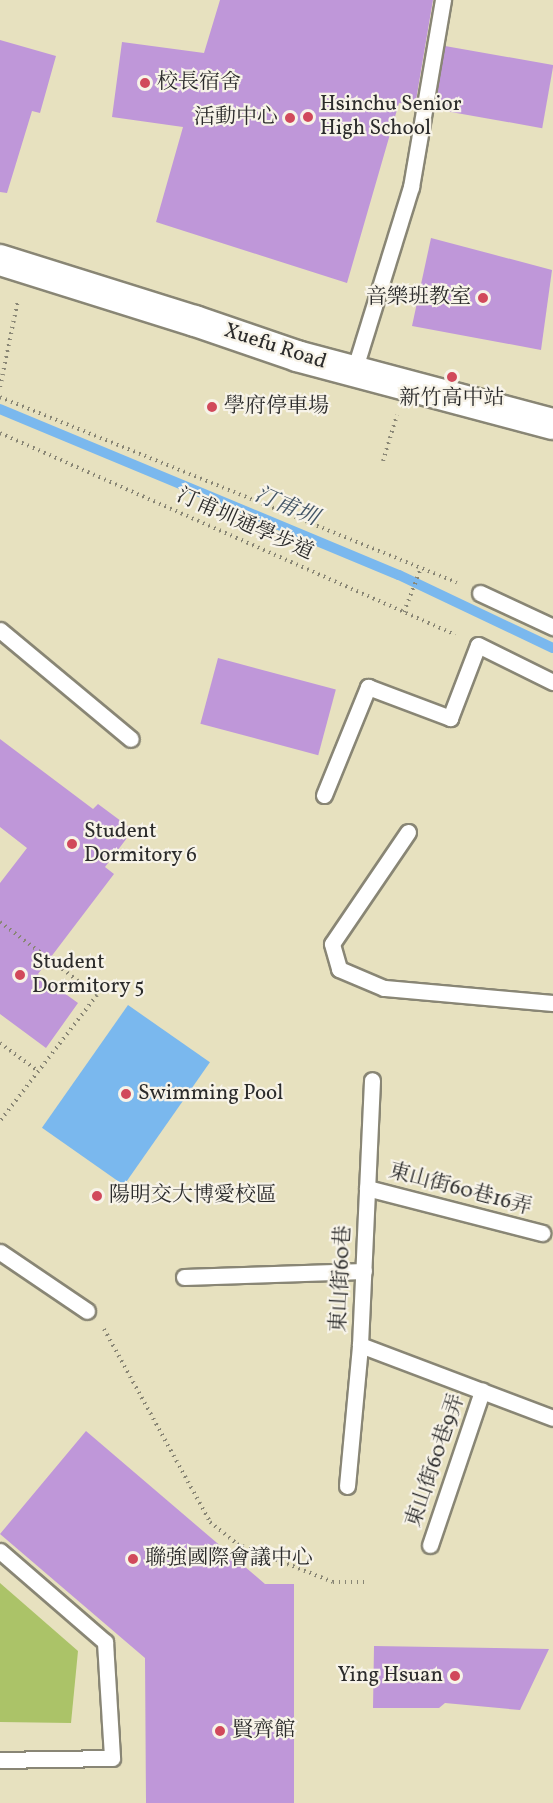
<!DOCTYPE html>
<html>
<head>
<meta charset="utf-8">
<style>
  body { margin:0 }
  #map { position:relative; width:553px; height:1803px; overflow:hidden; background:#e7e1bf; font-family:Vollkorn,"Noto Serif TC",serif }
  div>[style] { position:absolute }
  [style*='--x'] { left:calc(var(--x)*1px); top:calc(var(--y)*1px); width:calc(var(--w)*1px); rotate:calc(var(--a)*1deg) }
  .green>* { inset:0; background:#abc368 }
  .water>* { inset:0; background:#7ab8ee; transform-origin:0 0 }
  .stream>* { height:10px; margin:-5px; padding:0 5px; transform-origin:5px; border-radius:5px; background:#7ab8ee }
  .building>* { inset:0; background:#bf97d9; transform-origin:0 0 }
  .path>* { height:4px; margin-top:-2px; transform-origin:0; background:repeating-linear-gradient(90deg,#898675 0 1.5px,transparent 0 6px) }
  .roads { filter:drop-shadow(2px 0 #898675) drop-shadow(-2px 0 #898675) drop-shadow(0 2px #898675) drop-shadow(0 -2px #898675) }
  .service>* { height:15px; margin:-7.5px; padding:0 7.5px; transform-origin:7.5px; border-radius:7.5px; background:#fff }
  .minor>* { height:30px; margin:-15px; padding:0 15px; transform-origin:15px; border-radius:15px; background:#fff }
  .dots>* { width:16px; height:16px; translate:-50% -50%; box-sizing:border-box; border:3px solid #f7f3e8; border-radius:50% }
  span { translate:-50% -50%; white-space:nowrap; text-align:center; line-height:1.15; -webkit-text-stroke:4.5px #f7f3e8; paint-order:stroke }
  .poi-label { font-size:21px; color:#2b2b2b }
  .left { translate:0 -50%; text-align:left }
  .right { translate:-100% -50%; text-align:right }
  .street-label { font-size:21px; color:#2b2b2b }
  .water-label { font-size:22px; color:#435566; font-style:italic }
</style>
</head>
<body>
<div id="map">
  <div class="green">
    <i style="clip-path:polygon(0 1583px,78px 1651px,71px 1723px,0 1722px)"></i>
  </div>
  <div class="water">
    <i style="left:128px;top:1005px;width:100px;height:150px;rotate:35deg"></i>
  </div>
  <div class="stream">
    <i style="--x:0;--y:409;--w:432;--a:22.6"></i>
    <i style="--x:399;--y:575;--w:170;--a:25.4"></i>
  </div>
  <div class="building">
    <i style="clip-path:polygon(220px 0,433px 0,415px 106px,399px 103px,347px 283px,156px 222px,183px 127px,112px 117px,122px 42px,204px 53px)"></i>
    <i style="clip-path:polygon(0 40px,56px 56px,40px 113px,32px 111px,7px 193px,0 192px)"></i>
    <i style="left:445px;top:46px;width:110px;height:64px;rotate:10deg"></i>
    <i style="clip-path:polygon(431px 238px,552px 270px,541px 350px,412px 326px)"></i>
    <i style="left:218px;top:658px;width:122px;height:68px;rotate:15deg"></i>
    <i style="clip-path:polygon(0 739px,93px 809px,98px 804px,133px 830px,105px 867px,114px 874px,38px 974px,78px 1003px,46px 1048px,0 1014px,0 883px,27px 848px,0 827px)"></i>
    <i style="clip-path:polygon(86px 1431px,265px 1584px,294px 1584px,294px 1803px,146px 1803px,145px 1658px,0 1534px)"></i>
    <i style="clip-path:polygon(374px 1646px,549px 1649px,520px 1710px,445px 1703px,439px 1708px,373px 1708px)"></i>
  </div>
  <div class="path">
    <i style="--x:0;--y:387;--w:89;--a:-78.3"></i>
    <i style="--x:0;--y:397;--w:493;--a:22.1"></i>
    <i style="--x:0;--y:433;--w:498;--a:23.9"></i>
    <i style="--x:383;--y:461;--w:48;--a:-73.1"></i>
    <i style="--x:404;--y:612;--w:47;--a:-68.9"></i>
    <i style="--x:0;--y:922;--w:121;--a:37"></i>
    <i style="--x:97;--y:995;--w:159;--a:127.6"></i>
    <i style="--x:0;--y:1043;--w:47;--a:36.4"></i>
    <i style="--x:104;--y:1329;--w:220;--a:61.2"></i>
    <i style="--x:210;--y:1522;--w:35;--a:39"></i>
    <i style="--x:237;--y:1544;--w:103;--a:21.6"></i>
    <i style="--x:333;--y:1582;--w:34;--a:0"></i>
  </div>
  <div class="roads">
    <div class="service">
      <i style="--x:354;--y:371;--w:193;--a:-72.8"></i>
      <i style="--x:411;--y:187;--w:190;--a:-80.3"></i>
      <i style="--x:480;--y:593;--w:81;--a:25"></i>
      <i style="--x:0;--y:630;--w:170;--a:39.8"></i>
      <i style="--x:324;--y:795;--w:117;--a:-67.8"></i>
      <i style="--x:368;--y:687;--w:88;--a:20.7"></i>
      <i style="--x:450;--y:718;--w:78;--a:-69"></i>
      <i style="--x:478;--y:645;--w:84;--a:26.3"></i>
      <i style="--x:408;--y:832;--w:135;--a:124.2"></i>
      <i style="--x:332;--y:944;--w:26;--a:74"></i>
      <i style="--x:339;--y:969;--w:49;--a:22.9"></i>
      <i style="--x:384;--y:988;--w:170;--a:5.1"></i>
      <i style="--x:367;--y:1188;--w:181;--a:14.4"></i>
      <i style="--x:0;--y:1252;--w:105;--a:34.1"></i>
      <i style="--x:184;--y:1277;--w:180;--a:-1.9"></i>
      <i style="--x:360;--y:1345;--w:206;--a:20.7"></i>
      <i style="--x:347;--y:1486;--w:142;--a:-84.7"></i>
      <i style="--x:360;--y:1345;--w:265;--a:-87.4"></i>
      <i style="--x:430;--y:1545;--w:163;--a:-71.3"></i>
      <i style="--x:0;--y:1551;--w:139;--a:40.9"></i>
      <i style="--x:105;--y:1642;--w:116;--a:86.5"></i>
      <i style="--x:112;--y:1758;--w:112;--a:179"></i>
    </div>
    <div class="minor">
      <i style="--x:0;--y:260;--w:204;--a:17.4"></i>
      <i style="--x:195;--y:321;--w:108;--a:18.9"></i>
      <i style="--x:297;--y:356;--w:265;--a:14.9"></i>
    </div>
  </div>
  <div class="dots">
    <i style="left:145px;top:83px;background:#d1495b"></i>
    <i style="left:308px;top:117px;background:#d1495b"></i>
    <i style="left:290px;top:118px;background:#d1495b"></i>
    <i style="left:483px;top:298px;background:#d1495b"></i>
    <i style="left:452px;top:377px;background:#d1495b"></i>
    <i style="left:212px;top:407px;background:#d1495b"></i>
    <i style="left:72px;top:844px;background:#d1495b"></i>
    <i style="left:20px;top:975px;background:#d1495b"></i>
    <i style="left:126px;top:1094px;background:#d1495b"></i>
    <i style="left:97px;top:1196px;background:#d1495b"></i>
    <i style="left:133px;top:1559px;background:#d1495b"></i>
    <i style="left:455px;top:1676px;background:#d1495b"></i>
    <i style="left:220px;top:1731px;background:#d1495b"></i>
  </div>
  <div class="poi-label">
    <span class="left" style="left:157px;top:83px">校長宿舍</span>
    <span class="left" style="left:320px;top:117px">Hsinchu Senior<br>High School</span>
    <span class="right" style="left:278px;top:118px">活動中心</span>
    <span class="right" style="left:471px;top:298px">音樂班教室</span>
    <span style="left:452px;top:399px">新竹高中站</span>
    <span class="left" style="left:224px;top:407px">學府停車場</span>
    <span class="left" style="left:84px;top:844px">Student<br>Dormitory 6</span>
    <span class="left" style="left:32px;top:975px">Student<br>Dormitory 5</span>
    <span class="left" style="left:138px;top:1094px">Swimming Pool</span>
    <span class="left" style="left:109px;top:1196px">陽明交大博愛校區</span>
    <span class="left" style="left:145px;top:1559px">聯強國際會議中心</span>
    <span class="right" style="left:443px;top:1676px">Ying Hsuan</span>
    <span class="left" style="left:232px;top:1731px">賢齊館</span>
  </div>
  <div class="street-label">
    <span style="left:275px;top:347px;rotate:18deg">Xuefu Road</span>
    <span style="left:245px;top:525px;rotate:24deg">汀甫圳通學步道</span>
    <span style="left:460px;top:1190px;rotate:15deg">東山街60巷16弄</span>
    <span style="left:342px;top:1279px;rotate:-87deg">東山街60巷</span>
    <span style="left:436px;top:1461px;rotate:-71deg">東山街60巷9弄</span>
  </div>
  <div class="water-label">
    <span style="left:286px;top:507px;rotate:23deg">汀甫圳</span>
  </div>
</div>
</body>
</html>
